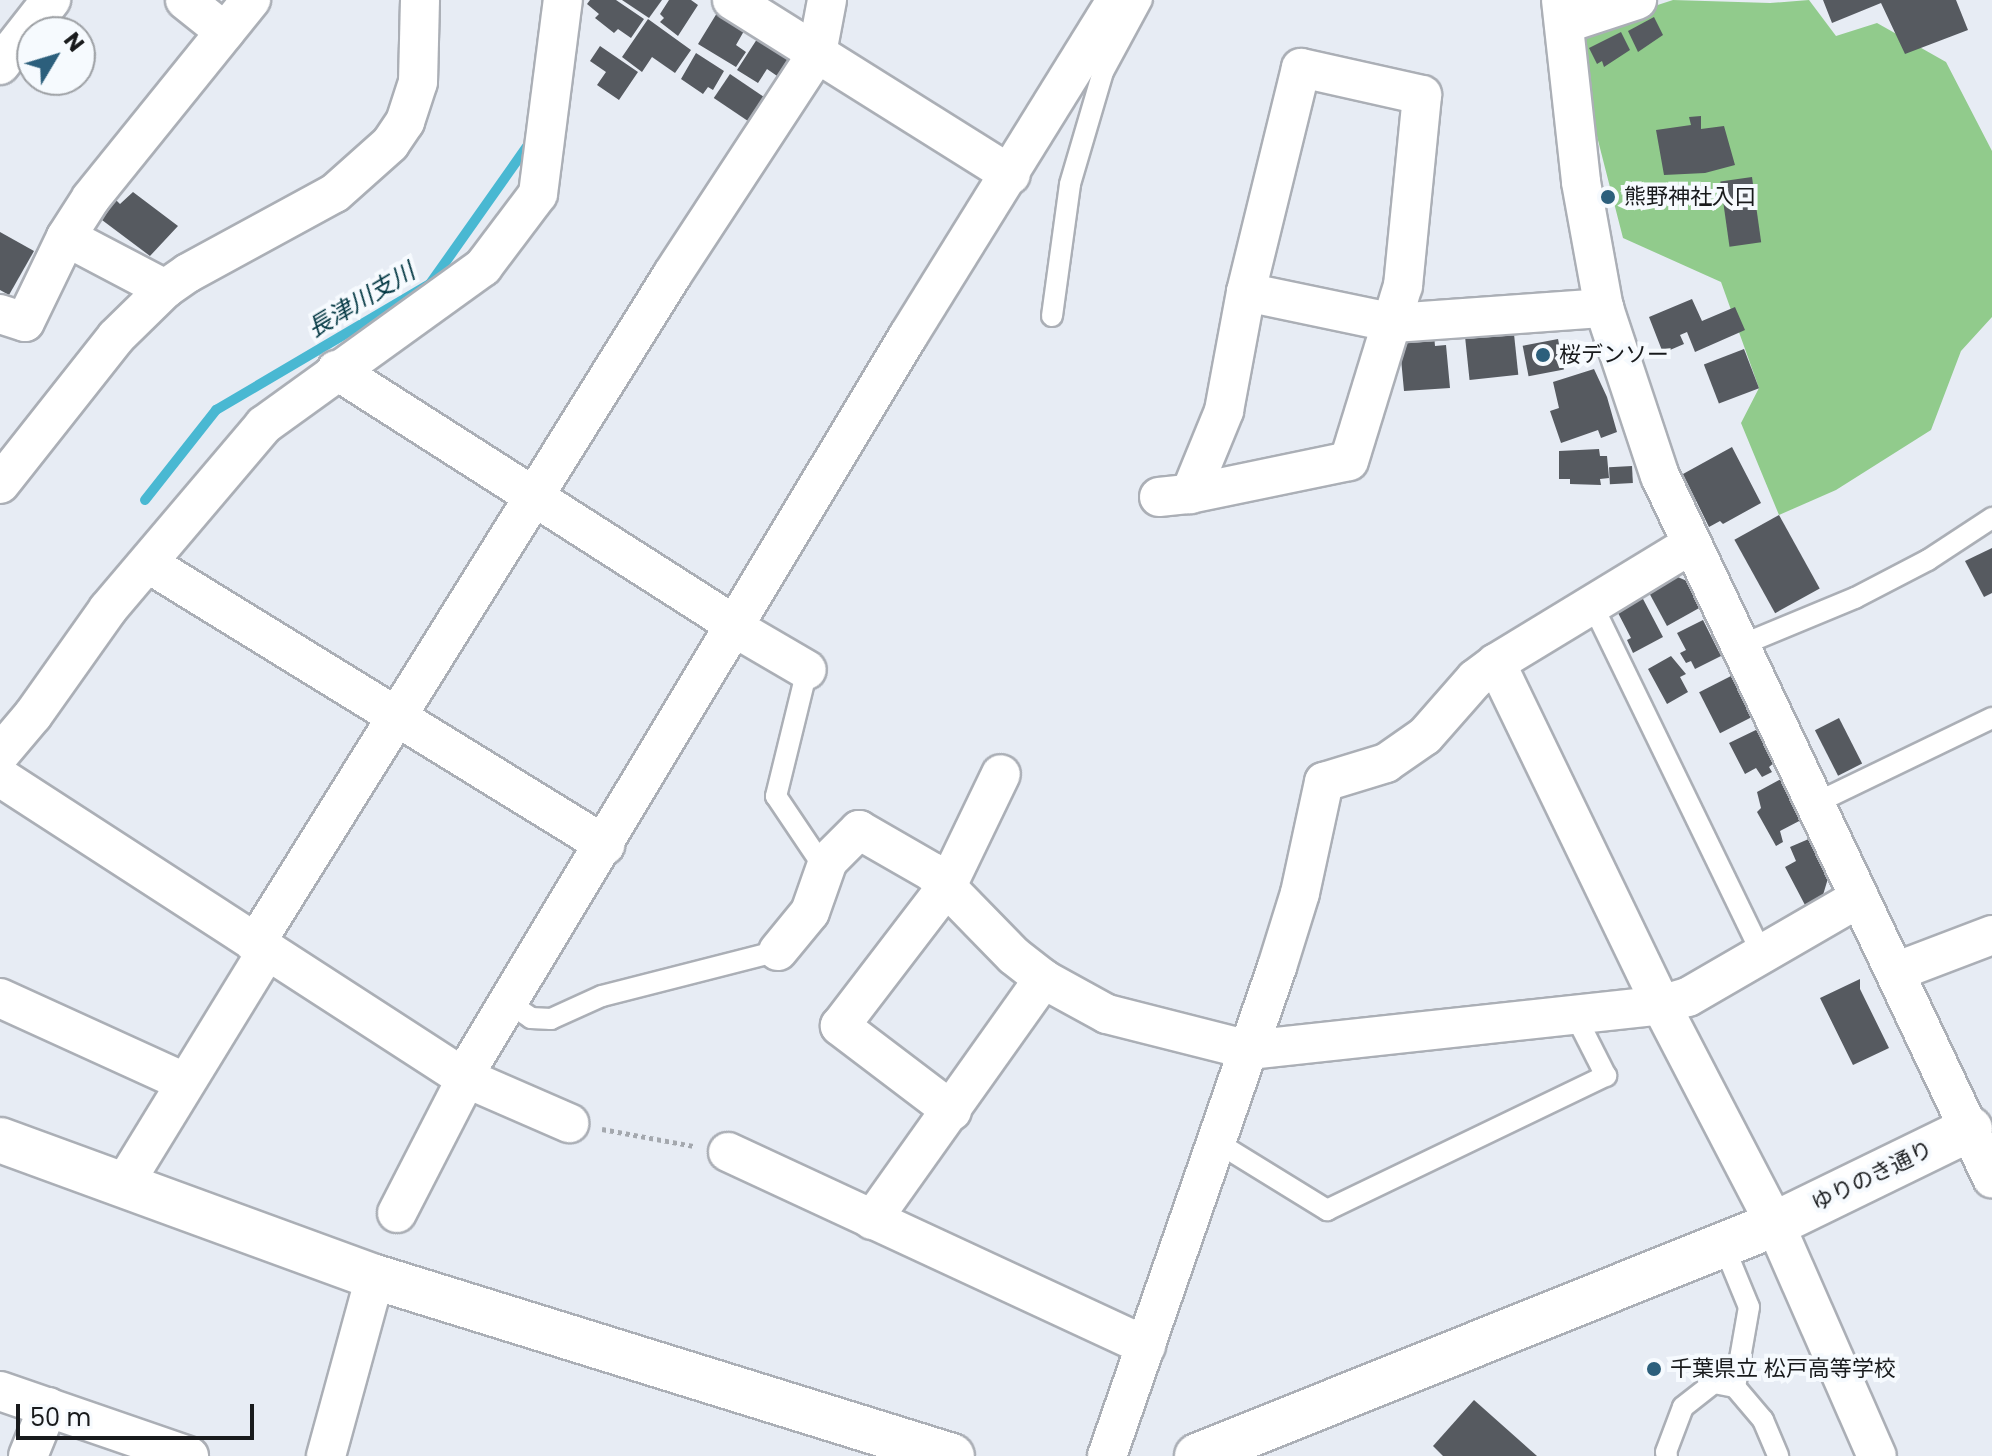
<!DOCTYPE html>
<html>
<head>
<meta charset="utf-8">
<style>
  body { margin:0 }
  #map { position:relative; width:1992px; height:1456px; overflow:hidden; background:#e7ecf4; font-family:Poppins,"Noto Sans JP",sans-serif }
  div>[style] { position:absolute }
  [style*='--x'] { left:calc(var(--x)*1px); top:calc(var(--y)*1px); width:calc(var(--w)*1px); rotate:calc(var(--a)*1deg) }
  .forest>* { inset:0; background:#91cb8c }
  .stream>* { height:10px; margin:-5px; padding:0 5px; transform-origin:5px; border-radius:5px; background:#49b8d2 }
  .building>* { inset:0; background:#565a60; transform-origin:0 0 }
  .path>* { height:5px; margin-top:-2.5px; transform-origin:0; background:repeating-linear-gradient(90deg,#a4a8ae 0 4px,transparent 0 8px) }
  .roads { filter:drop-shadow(2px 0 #abafb6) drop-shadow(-2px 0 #abafb6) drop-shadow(0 2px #abafb6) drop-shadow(0 -2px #abafb6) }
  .service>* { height:20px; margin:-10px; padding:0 10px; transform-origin:10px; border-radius:10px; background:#fff }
  .minor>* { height:38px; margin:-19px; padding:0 19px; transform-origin:19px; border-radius:19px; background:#fff }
  .tertiary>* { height:44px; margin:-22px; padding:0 22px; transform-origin:22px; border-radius:22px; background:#fff }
  .dots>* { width:22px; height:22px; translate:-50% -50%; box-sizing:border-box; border:4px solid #f6fafe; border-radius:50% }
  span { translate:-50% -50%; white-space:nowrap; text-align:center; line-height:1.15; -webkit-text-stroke:8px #f6fafe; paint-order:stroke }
  .poi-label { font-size:22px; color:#181a1c }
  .left { translate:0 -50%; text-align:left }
  .street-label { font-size:22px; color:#181a1c }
  .water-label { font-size:24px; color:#023742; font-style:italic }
  .north { position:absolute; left:16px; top:16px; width:80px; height:80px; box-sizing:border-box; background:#f6fafe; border:2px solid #9da0a4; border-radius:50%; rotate:52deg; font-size:22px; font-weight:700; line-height:32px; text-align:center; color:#181a1c }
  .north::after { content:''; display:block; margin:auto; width:28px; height:36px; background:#2c5f7c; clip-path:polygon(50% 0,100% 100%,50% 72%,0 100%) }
  .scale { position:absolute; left:16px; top:1404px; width:238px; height:36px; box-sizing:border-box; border:4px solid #181a1c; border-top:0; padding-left:10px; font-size:24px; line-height:28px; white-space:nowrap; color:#181a1c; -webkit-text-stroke:6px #f6fafe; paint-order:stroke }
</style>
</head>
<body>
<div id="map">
  <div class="forest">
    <i style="clip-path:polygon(1673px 0,1770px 3px,1809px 0,1836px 36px,1877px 23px,1946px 62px,1992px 151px,1992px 317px,1961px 351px,1931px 430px,1836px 490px,1779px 515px,1741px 423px,1759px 388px,1721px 282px,1623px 238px,1580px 70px,1584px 29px)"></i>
  </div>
  <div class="stream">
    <i style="--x:145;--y:500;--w:115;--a:-51.7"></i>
    <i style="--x:216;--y:410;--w:248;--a:-30.5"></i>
    <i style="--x:430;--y:284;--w:175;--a:-54.8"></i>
  </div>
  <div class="building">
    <i style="clip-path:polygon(590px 0,616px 0,644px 19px,631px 38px,618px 29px,614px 33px,595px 18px,599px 14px,587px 4px)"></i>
    <i style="clip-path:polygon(622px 0,662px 0,649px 18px)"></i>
    <i style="clip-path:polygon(669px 0,691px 0,698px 5px,678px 36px,660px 22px,664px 18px,660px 14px)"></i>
    <i style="clip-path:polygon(1823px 0,1956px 0,1968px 30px,1905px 54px,1881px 3px,1832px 23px)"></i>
    <i style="clip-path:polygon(717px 13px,744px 31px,736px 45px,746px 52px,736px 67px,698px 44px)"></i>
    <i style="clip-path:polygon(1654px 17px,1663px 35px,1638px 52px,1628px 31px)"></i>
    <i style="clip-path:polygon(648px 19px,691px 50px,675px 73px,652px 57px,642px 72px,622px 57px)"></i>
    <i style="clip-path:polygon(1621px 32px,1630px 50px,1604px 67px,1602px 61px,1597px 64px,1589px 48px)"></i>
    <i style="clip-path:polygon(759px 36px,793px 58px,780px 78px,767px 69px,758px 83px,737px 70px)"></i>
    <i style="clip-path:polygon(600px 46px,638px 72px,619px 100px,597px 85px,606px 72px,590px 61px)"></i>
    <i style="clip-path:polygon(696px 53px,724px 71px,713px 90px,708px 87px,703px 94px,681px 79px)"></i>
    <i style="left:730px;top:74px;width:43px;height:29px;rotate:34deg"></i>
    <i style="clip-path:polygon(1701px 116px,1701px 129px,1724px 126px,1735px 165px,1705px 173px,1664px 175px,1656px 130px,1691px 125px,1689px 117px)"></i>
    <i style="left:1752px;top:177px;width:66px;height:32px;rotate:82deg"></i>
    <i style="clip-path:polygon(133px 192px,178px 226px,150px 256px,98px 217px,115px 199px,120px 204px)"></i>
    <i style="clip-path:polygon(0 232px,34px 251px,9px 295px,0 290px)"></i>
    <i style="clip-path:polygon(1692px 299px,1702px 321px,1735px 307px,1745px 330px,1695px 352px,1687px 332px,1680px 335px,1684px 344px,1663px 353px,1649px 317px)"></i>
    <i style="left:1514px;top:334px;width:41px;height:49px;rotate:84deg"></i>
    <i style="clip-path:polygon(1434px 335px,1435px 346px,1446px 345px,1450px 388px,1404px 391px,1400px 348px,1405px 348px,1403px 338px)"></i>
    <i style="left:1558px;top:339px;width:31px;height:36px;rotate:79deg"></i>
    <i style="left:1744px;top:349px;width:42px;height:43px;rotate:69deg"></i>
    <i style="clip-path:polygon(1594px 369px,1607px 397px,1617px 432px,1601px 438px,1598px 430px,1561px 443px,1550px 411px,1559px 408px,1553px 382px)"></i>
    <i style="clip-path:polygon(1732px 447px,1761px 503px,1723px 524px,1720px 521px,1709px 527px,1683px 474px)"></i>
    <i style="clip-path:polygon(1599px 449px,1600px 456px,1607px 456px,1609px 478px,1600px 479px,1601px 485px,1570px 484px,1570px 479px,1559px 479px,1559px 451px)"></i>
    <i style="left:1632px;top:466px;width:17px;height:23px;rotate:87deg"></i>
    <i style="left:1779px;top:515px;width:84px;height:51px;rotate:61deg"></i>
    <i style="clip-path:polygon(1992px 548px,1992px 593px,1984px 597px,1965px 561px)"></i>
    <i style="clip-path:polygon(1673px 575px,1687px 581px,1701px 607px,1667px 626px,1647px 589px)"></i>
    <i style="clip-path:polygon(1642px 597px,1663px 637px,1633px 653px,1627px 640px,1631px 638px,1617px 611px)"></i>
    <i style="clip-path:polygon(1703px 620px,1721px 656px,1695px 669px,1691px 661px,1686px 663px,1680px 653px,1686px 650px,1677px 633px)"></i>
    <i style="clip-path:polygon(1671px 656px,1686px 674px,1680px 677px,1688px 692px,1667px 704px,1648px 669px)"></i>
    <i style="left:1733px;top:675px;width:46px;height:38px;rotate:63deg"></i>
    <i style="left:1839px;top:718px;width:51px;height:27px;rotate:63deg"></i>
    <i style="clip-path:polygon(1760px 728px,1775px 762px,1769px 767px,1772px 772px,1762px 777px,1756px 768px,1745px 774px,1729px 743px)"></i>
    <i style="clip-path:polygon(1783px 778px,1803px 819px,1780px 831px,1783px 842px,1776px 846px,1757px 812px,1761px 808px,1757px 792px)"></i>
    <i style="clip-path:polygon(1811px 838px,1829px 875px,1823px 895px,1805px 905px,1785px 867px,1796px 861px,1790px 847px)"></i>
    <i style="clip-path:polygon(1860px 979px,1860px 989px,1889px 1048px,1853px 1065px,1820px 998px)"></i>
    <i style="clip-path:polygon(1474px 1400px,1537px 1456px,1443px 1456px,1433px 1446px)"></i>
  </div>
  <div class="path">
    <i style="--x:602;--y:1129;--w:94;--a:10.5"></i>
  </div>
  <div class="roads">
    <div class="service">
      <i style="--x:1052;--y:316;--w:133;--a:-82.2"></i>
      <i style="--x:1070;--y:184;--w:117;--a:-73.6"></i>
      <i style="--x:1103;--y:72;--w:82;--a:-61.6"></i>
      <i style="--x:1593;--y:606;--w:389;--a:64.1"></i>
      <i style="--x:1739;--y:646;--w:126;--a:-22.5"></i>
      <i style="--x:1855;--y:598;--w:82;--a:-27.5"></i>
      <i style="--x:1928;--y:560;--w:77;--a:-33.3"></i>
      <i style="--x:807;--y:670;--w:130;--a:103.8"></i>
      <i style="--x:776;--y:796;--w:88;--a:56.1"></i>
      <i style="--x:1814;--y:804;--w:198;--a:-25.8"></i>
      <i style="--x:509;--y:1003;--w:27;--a:34"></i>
      <i style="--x:531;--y:1018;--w:20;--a:3"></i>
      <i style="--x:551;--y:1019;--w:56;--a:-24.3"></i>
      <i style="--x:602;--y:996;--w:182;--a:-14.3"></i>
      <i style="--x:1215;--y:1141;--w:132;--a:31.6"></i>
      <i style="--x:1327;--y:1210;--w:310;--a:-25.7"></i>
      <i style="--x:1606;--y:1076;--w:68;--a:-116.9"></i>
      <i style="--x:1723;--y:1244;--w:68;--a:67.6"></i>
      <i style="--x:1749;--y:1307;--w:81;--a:99.9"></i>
      <i style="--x:1667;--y:1456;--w:4;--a:-104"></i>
      <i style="--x:1666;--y:1452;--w:48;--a:-69.3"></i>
      <i style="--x:1683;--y:1407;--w:39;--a:-38"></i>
      <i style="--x:1714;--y:1383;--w:21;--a:11"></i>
      <i style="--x:1735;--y:1387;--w:43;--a:49.7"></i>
      <i style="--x:1763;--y:1420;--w:39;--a:67"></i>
    </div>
    <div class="minor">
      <i style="--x:185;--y:0;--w:51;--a:38.7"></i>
      <i style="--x:732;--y:0;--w:329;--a:32.1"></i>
      <i style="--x:1561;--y:0;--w:183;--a:83.7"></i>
      <i style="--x:1581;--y:182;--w:128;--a:79.7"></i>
      <i style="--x:1604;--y:308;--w:177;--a:71.6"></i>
      <i style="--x:1660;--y:476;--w:777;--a:64.69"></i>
      <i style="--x:1564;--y:24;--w:77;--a:-18.2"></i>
      <i style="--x:0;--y:65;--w:83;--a:-51.9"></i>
      <i style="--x:66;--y:237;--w:112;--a:27.7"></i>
      <i style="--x:1246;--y:292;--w:151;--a:11.8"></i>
      <i style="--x:1394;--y:323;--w:211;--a:-4.1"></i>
      <i style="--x:0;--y:314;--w:26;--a:18"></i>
      <i style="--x:25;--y:322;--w:94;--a:-64.2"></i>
      <i style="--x:66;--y:237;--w:46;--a:-57.3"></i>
      <i style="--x:91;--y:198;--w:255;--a:-51.1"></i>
      <i style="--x:336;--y:370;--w:476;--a:32.6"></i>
      <i style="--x:0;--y:484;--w:187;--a:-51.7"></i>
      <i style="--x:116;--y:337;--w:69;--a:-44.4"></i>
      <i style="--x:165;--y:289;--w:28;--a:-35"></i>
      <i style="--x:188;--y:273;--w:167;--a:-28.6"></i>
      <i style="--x:335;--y:193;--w:74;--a:-41.7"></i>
      <i style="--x:390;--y:144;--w:27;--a:-56"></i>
      <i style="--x:405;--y:122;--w:42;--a:-72"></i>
      <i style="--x:418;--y:82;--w:82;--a:-88.6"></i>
      <i style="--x:1159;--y:497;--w:31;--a:-6"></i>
      <i style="--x:1190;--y:494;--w:162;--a:-11.7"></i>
      <i style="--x:1349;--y:461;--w:183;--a:-72.9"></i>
      <i style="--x:1403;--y:286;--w:192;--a:-84.3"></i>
      <i style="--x:1422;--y:95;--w:124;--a:-167.4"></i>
      <i style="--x:1301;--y:68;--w:231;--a:103.8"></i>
      <i style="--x:1246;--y:292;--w:121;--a:100.5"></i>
      <i style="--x:1224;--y:411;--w:90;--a:112.3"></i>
      <i style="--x:149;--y:564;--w:536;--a:31.64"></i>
      <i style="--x:735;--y:628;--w:83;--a:30.3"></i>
      <i style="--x:1496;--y:663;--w:380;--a:64.2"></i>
      <i style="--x:1661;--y:1005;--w:247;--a:62.5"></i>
      <i style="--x:1775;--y:1224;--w:253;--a:66.3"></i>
      <i style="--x:0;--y:754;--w:51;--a:-49.8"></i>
      <i style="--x:33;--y:715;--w:130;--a:-54.7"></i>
      <i style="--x:108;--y:609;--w:241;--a:-49.7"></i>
      <i style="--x:264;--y:425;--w:270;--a:-35.8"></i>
      <i style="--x:483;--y:267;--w:91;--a:-53"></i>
      <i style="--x:538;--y:194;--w:196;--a:-82.7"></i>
      <i style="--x:0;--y:777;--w:552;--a:32.94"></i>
      <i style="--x:463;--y:1077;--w:116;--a:23.5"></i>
      <i style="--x:255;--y:944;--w:788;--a:-58.06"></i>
      <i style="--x:672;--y:275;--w:265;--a:-56.8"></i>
      <i style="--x:817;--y:53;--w:54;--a:-79.3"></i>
      <i style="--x:778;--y:951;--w:50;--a:-50.6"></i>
      <i style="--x:810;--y:912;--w:54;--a:-70.6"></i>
      <i style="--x:828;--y:861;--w:44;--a:-45"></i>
      <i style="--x:859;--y:830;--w:84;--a:29.9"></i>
      <i style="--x:932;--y:872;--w:117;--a:45.7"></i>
      <i style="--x:1014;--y:956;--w:37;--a:38"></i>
      <i style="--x:1043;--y:979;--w:73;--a:28.7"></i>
      <i style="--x:1107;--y:1014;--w:146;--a:14.2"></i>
      <i style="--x:1249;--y:1050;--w:414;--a:-6.2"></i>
      <i style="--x:1661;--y:1005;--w:28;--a:-17"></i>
      <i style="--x:1688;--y:997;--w:198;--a:-30.1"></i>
      <i style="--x:1895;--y:972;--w:104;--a:-20.9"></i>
      <i style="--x:0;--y:998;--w:202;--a:24.5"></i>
      <i style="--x:463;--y:1077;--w:864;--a:-59.01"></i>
      <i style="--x:908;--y:336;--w:395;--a:-58.2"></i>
      <i style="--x:952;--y:1111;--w:141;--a:-142.8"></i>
      <i style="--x:840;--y:1026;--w:176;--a:-52.6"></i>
      <i style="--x:947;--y:886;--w:124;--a:-64.3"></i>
      <i style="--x:728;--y:1152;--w:461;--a:24.9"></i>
      <i style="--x:124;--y:1184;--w:272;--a:-58.5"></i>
      <i style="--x:397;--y:1213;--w:151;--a:-62.8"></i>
      <i style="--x:872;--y:1220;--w:296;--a:-54.6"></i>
      <i style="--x:0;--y:1391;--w:200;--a:19"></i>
      <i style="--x:28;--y:1456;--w:53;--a:-67.8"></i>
      <i style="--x:326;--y:1456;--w:186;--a:-74.7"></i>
      <i style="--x:1107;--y:1456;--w:518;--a:-70.83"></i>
      <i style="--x:1277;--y:967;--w:77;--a:-72.7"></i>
      <i style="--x:1300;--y:893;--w:114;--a:-77.8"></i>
      <i style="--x:1324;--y:782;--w:65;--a:-17"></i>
      <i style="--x:1386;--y:763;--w:47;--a:-34.7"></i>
      <i style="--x:1425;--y:736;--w:76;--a:-48.7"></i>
      <i style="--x:1475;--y:679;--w:26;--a:-37"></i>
      <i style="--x:1496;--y:663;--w:227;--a:-31.3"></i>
    </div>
    <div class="tertiary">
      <i style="--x:0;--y:1140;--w:399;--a:20.1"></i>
      <i style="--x:375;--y:1277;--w:604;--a:17.24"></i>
      <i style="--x:1197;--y:1456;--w:623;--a:-21.87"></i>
      <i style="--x:1775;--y:1224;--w:217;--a:-26"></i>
    </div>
  </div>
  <div class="dots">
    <i style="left:1608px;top:197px;background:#2c5f7c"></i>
    <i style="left:1543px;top:355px;background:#2c5f7c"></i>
    <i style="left:1654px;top:1369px;background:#2c5f7c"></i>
  </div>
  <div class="poi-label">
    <span class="left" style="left:1624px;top:197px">熊野神社入口</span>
    <span class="left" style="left:1559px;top:355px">桜デンソー</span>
    <span class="left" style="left:1670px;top:1369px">千葉県立 松戸高等学校</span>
  </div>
  <div class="street-label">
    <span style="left:1872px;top:1176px;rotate:-26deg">ゆりのき通り</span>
  </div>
  <div class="water-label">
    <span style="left:361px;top:300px;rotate:-31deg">長津川支川</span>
  </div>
  <div class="north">N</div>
  <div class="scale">50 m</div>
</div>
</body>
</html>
